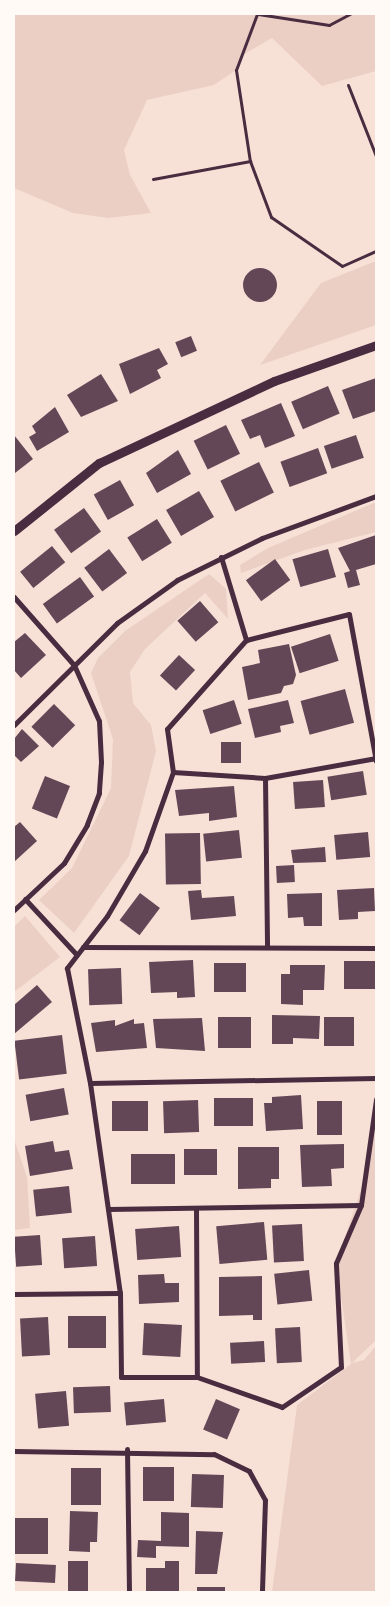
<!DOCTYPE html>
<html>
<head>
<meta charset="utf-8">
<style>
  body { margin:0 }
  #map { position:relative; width:390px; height:1606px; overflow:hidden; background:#f7e1d7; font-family:Quicksand,sans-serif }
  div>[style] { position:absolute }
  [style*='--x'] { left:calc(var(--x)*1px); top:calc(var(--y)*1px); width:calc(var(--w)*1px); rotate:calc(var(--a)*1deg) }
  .green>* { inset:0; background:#ebcfc5 }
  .building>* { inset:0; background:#644757; transform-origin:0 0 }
  .round { border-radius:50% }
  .path>* { height:3px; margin:-1.5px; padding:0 1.5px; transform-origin:1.5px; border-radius:1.5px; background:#4a2c40 }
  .minor>* { height:5px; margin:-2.5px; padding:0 2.5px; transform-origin:2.5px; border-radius:2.5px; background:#4a2c40 }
  .tertiary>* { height:9px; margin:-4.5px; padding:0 4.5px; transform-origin:4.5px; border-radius:4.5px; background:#4a2c40 }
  span { translate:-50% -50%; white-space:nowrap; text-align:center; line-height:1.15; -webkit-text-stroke:5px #fffaf5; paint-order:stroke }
  .frame { position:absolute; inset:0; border:15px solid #fffaf5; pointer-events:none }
</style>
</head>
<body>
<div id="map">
  <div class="green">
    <i style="clip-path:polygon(14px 14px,376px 14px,376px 71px,322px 86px,272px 38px,241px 56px,236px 70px,214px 85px,147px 100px,124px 150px,130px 175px,151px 213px,108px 218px,73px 213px,14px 188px)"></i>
    <i style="clip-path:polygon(376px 261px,376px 325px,260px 365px,321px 283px)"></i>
    <i style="clip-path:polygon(376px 502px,376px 532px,305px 550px,241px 573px,240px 565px,268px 548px)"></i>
    <i style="clip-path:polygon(209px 574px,226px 589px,228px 619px,205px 593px,145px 649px,130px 672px,133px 703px,151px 725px,156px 751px,129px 856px,74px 933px,39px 900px,72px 868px,111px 788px,113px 739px,91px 673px,98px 658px,125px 631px)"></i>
    <i style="clip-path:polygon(25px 916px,60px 957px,14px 992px,14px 927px)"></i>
    <i style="clip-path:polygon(376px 1103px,376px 1340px,352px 1363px,364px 1360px,376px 1346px,376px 1592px,272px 1592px,297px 1405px,351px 1364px,336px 1263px,365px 1178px)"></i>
    <i style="clip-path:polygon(14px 1139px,27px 1177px,30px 1228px,14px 1230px)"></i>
  </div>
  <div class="building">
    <i class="round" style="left:243px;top:268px;width:34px;height:34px"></i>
    <i style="left:191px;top:336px;width:16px;height:17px;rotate:68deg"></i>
    <i style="clip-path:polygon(159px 348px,168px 364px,157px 370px,161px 378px,130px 394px,119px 364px)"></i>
    <i style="clip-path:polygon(101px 374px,118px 401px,81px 417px,67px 395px)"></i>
    <i style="clip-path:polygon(376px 378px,376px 411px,353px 419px,342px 390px)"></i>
    <i style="left:328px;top:386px;width:30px;height:40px;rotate:67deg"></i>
    <i style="clip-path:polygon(281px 403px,295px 436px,265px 448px,260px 435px,250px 439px,241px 420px)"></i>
    <i style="clip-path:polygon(55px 407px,69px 432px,37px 451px,29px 437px,36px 433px,32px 426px)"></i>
    <i style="left:226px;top:425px;width:32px;height:36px;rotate:64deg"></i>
    <i style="clip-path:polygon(14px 435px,33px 459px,15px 473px,14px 471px)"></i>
    <i style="left:356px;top:435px;width:24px;height:34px;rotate:71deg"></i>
    <i style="left:318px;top:448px;width:27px;height:40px;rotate:70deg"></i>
    <i style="clip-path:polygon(178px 450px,191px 474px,157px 493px,146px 473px)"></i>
    <i style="left:259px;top:462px;width:34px;height:43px;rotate:64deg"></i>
    <i style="left:120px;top:480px;width:29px;height:30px;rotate:61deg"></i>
    <i style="left:199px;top:491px;width:30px;height:38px;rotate:60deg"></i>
    <i style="left:84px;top:508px;width:29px;height:37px;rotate:54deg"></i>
    <i style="left:157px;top:519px;width:28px;height:35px;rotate:58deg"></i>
    <i style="clip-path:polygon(376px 535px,376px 564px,356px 570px,360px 585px,348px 588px,344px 573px,350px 571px,338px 548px)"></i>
    <i style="left:52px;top:546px;width:21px;height:41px;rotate:51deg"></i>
    <i style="left:109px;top:549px;width:30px;height:31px;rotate:53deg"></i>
    <i style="left:328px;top:549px;width:29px;height:37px;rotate:74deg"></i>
    <i style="left:275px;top:559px;width:26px;height:36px;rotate:54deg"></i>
    <i style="left:80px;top:577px;width:24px;height:46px;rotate:54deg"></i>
    <i style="left:200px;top:601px;width:28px;height:30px;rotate:49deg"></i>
    <i style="clip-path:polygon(25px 633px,46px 655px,21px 678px,14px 670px,14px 642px)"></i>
    <i style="left:330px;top:634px;width:28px;height:41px;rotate:72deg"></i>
    <i style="clip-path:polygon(289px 644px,296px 675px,293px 684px,284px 686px,281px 693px,248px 700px,242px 667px,260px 663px,258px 650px)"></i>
    <i style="left:179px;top:655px;width:22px;height:28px;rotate:43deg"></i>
    <i style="left:345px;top:689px;width:35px;height:46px;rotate:75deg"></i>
    <i style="left:234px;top:700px;width:25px;height:33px;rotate:72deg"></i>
    <i style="clip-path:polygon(288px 700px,294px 723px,280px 726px,281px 732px,255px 738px,248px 709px)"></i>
    <i style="left:54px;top:704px;width:30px;height:32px;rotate:45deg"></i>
    <i style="clip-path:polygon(22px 729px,39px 746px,21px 762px,14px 755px,14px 739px)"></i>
    <i style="left:221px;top:742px;width:20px;height:21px"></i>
    <i style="left:363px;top:771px;width:24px;height:36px;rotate:81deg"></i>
    <i style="left:45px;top:776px;width:27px;height:35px;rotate:22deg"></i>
    <i style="left:323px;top:780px;width:27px;height:30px;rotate:86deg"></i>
    <i style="clip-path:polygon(234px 786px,237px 817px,209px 821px,209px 813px,179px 816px,175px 790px)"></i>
    <i style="clip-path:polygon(20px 822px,37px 841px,14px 862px,14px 827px)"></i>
    <i style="left:239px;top:830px;width:28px;height:36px;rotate:84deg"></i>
    <i style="left:368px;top:832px;width:25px;height:34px;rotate:85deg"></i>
    <i style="left:200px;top:833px;width:51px;height:35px;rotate:89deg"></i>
    <i style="clip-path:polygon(325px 847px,326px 862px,293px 863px,291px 850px)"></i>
    <i style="left:294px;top:865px;width:17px;height:18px;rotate:87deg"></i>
    <i style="clip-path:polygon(374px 888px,375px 911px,358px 912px,358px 919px,339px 920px,337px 890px)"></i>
    <i style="clip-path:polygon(201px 890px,202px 898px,234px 896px,236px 916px,191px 920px,188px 891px)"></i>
    <i style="left:140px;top:893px;width:25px;height:34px;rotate:37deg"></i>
    <i style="clip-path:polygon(322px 893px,322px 926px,304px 926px,303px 917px,288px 918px,287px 894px)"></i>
    <i style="clip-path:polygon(193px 960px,195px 997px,177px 998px,177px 992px,151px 993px,149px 962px)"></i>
    <i style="left:376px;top:961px;width:28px;height:32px;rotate:90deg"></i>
    <i style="left:214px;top:963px;width:32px;height:29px"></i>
    <i style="clip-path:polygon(290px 965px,325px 965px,324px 990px,303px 990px,303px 1005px,281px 1004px,281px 974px,290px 974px)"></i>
    <i style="left:121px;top:968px;width:36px;height:33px;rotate:88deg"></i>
    <i style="clip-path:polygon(37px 985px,52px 1002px,14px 1034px,14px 1005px)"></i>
    <i style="clip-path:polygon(272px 1015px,320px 1016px,319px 1039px,293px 1038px,293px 1044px,272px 1044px)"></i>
    <i style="left:218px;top:1017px;width:33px;height:31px"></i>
    <i style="left:324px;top:1017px;width:30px;height:29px"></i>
    <i style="clip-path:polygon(202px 1018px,205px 1051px,156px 1048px,153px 1019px)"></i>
    <i style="clip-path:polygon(134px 1019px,134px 1024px,144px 1023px,147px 1048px,96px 1052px,91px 1023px,115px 1020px,115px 1026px)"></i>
    <i style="left:62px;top:1035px;width:39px;height:48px;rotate:83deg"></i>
    <i style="left:64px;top:1088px;width:27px;height:39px;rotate:80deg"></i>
    <i style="clip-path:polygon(301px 1095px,303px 1129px,266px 1131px,264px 1103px,272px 1103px,272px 1097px)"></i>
    <i style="left:253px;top:1098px;width:28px;height:39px;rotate:90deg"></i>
    <i style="left:198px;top:1100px;width:32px;height:35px;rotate:88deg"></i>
    <i style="left:148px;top:1101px;width:30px;height:36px;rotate:90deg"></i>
    <i style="left:317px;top:1101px;width:25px;height:34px"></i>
    <i style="clip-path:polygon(53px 1141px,55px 1152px,69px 1150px,73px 1169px,30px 1176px,25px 1146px)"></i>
    <i style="clip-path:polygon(344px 1144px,344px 1168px,331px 1169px,332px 1186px,302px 1187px,300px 1145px)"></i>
    <i style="clip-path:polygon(238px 1147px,279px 1147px,279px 1179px,271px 1179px,271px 1188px,238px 1189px)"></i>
    <i style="left:184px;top:1149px;width:33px;height:26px"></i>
    <i style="left:131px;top:1154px;width:44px;height:30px"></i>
    <i style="left:69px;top:1186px;width:27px;height:36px;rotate:84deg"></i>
    <i style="left:264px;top:1222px;width:38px;height:48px;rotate:85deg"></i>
    <i style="left:302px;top:1224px;width:37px;height:30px;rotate:87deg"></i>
    <i style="left:179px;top:1226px;width:31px;height:44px;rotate:86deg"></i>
    <i style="left:40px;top:1235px;width:30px;height:26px;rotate:86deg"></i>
    <i style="left:95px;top:1236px;width:30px;height:33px;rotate:86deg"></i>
    <i style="left:309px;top:1270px;width:31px;height:35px;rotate:84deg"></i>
    <i style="clip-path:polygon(164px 1274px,165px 1283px,179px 1283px,179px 1302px,139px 1304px,138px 1275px)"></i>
    <i style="clip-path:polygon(262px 1276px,262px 1320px,253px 1320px,253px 1315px,219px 1316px,219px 1277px)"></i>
    <i style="left:68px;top:1316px;width:38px;height:32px"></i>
    <i style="left:48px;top:1317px;width:38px;height:28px;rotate:87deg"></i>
    <i style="left:144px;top:1323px;width:38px;height:32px;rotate:3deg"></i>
    <i style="left:300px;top:1327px;width:35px;height:25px;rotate:87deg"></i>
    <i style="left:264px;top:1341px;width:21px;height:34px;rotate:87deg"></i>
    <i style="left:110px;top:1386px;width:26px;height:37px;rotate:88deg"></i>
    <i style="left:66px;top:1391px;width:35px;height:31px;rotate:85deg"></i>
    <i style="left:164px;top:1399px;width:23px;height:40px;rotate:85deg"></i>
    <i style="left:216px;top:1399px;width:26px;height:33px;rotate:23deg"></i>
    <i style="left:143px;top:1467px;width:31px;height:34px"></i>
    <i style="left:71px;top:1468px;width:30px;height:37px"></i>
    <i style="left:192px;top:1474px;width:32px;height:33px;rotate:2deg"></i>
    <i style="clip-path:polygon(70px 1511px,98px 1512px,97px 1542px,90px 1542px,90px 1552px,69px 1551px)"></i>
    <i style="clip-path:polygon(161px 1512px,189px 1513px,189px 1547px,156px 1546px,156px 1558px,137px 1557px,138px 1540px,161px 1541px)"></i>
    <i style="left:14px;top:1518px;width:34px;height:36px"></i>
    <i style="clip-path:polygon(196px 1531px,223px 1532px,217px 1574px,195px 1574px)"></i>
    <i style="left:68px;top:1561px;width:20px;height:31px"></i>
    <i style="clip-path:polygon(165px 1561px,179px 1561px,179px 1592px,146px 1592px,146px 1568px,165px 1568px)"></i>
    <i style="left:16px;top:1563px;width:40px;height:18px;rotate:3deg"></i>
    <i style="left:197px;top:1587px;width:28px;height:5px"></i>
  </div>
  <div class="path">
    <i style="--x:257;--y:14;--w:60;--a:110.6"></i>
    <i style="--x:236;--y:70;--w:92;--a:81.3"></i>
    <i style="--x:250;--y:161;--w:60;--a:69.4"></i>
    <i style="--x:271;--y:217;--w:86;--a:34.6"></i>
    <i style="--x:342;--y:266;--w:37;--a:-24"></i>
    <i style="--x:258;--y:14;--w:72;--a:8.8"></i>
    <i style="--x:329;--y:25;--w:24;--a:-28"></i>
    <i style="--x:348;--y:85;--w:76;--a:68.5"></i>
    <i style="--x:153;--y:179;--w:99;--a:-10.5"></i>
  </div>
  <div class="minor">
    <i style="--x:221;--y:557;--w:87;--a:73.2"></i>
    <i style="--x:14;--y:597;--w:91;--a:48.6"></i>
    <i style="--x:74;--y:665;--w:61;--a:65.9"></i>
    <i style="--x:99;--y:721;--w:41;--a:87.2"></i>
    <i style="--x:101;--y:762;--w:31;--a:94"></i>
    <i style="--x:99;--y:793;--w:34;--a:111"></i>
    <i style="--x:87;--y:825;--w:44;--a:121.2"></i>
    <i style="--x:64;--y:863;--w:69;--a:136.8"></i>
    <i style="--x:14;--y:725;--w:145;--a:-44.7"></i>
    <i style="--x:117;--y:623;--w:74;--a:-35.6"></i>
    <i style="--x:177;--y:580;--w:95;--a:-26.3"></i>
    <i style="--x:262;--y:538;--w:121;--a:-20.2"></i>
    <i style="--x:376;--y:761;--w:149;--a:-100.4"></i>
    <i style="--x:349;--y:614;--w:106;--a:165.8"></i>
    <i style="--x:246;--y:640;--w:119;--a:131.6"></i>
    <i style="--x:167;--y:729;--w:43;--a:82.1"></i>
    <i style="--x:173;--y:772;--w:84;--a:109.5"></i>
    <i style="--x:145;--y:851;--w:75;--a:120.3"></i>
    <i style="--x:107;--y:916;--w:66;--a:127.6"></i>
    <i style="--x:67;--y:968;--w:117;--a:78.7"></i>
    <i style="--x:90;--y:1083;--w:212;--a:81.9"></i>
    <i style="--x:120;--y:1293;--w:84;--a:89.3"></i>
    <i style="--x:121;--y:1377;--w:76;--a:0"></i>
    <i style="--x:197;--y:1377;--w:90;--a:19.4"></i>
    <i style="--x:282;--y:1407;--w:71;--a:-34.1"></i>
    <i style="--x:341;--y:1367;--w:104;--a:-92.8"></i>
    <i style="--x:336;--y:1263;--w:63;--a:-66.7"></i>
    <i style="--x:361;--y:1205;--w:107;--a:-81.9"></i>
    <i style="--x:173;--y:772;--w:92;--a:3.7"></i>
    <i style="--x:265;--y:778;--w:113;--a:-10.2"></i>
    <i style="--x:265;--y:778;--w:168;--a:89.3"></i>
    <i style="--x:25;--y:899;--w:76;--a:47.1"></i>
    <i style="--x:83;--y:947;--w:293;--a:0.2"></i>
    <i style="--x:90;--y:1083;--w:286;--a:-1"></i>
    <i style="--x:196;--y:1208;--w:169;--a:89.7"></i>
    <i style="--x:108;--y:1209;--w:253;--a:-0.9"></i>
    <i style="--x:14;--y:1294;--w:106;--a:-0.5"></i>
    <i style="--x:127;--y:1449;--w:143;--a:89.2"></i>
    <i style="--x:14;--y:1451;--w:200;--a:0.9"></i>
    <i style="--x:214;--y:1454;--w:39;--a:26"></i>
    <i style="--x:249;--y:1471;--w:33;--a:61"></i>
    <i style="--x:265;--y:1500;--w:92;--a:91.9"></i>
  </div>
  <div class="tertiary">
    <i style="--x:14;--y:531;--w:109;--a:-38.7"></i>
    <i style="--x:99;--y:463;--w:193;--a:-25.1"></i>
    <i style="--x:274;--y:381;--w:108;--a:-19.4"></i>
  </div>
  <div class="frame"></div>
</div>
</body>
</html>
